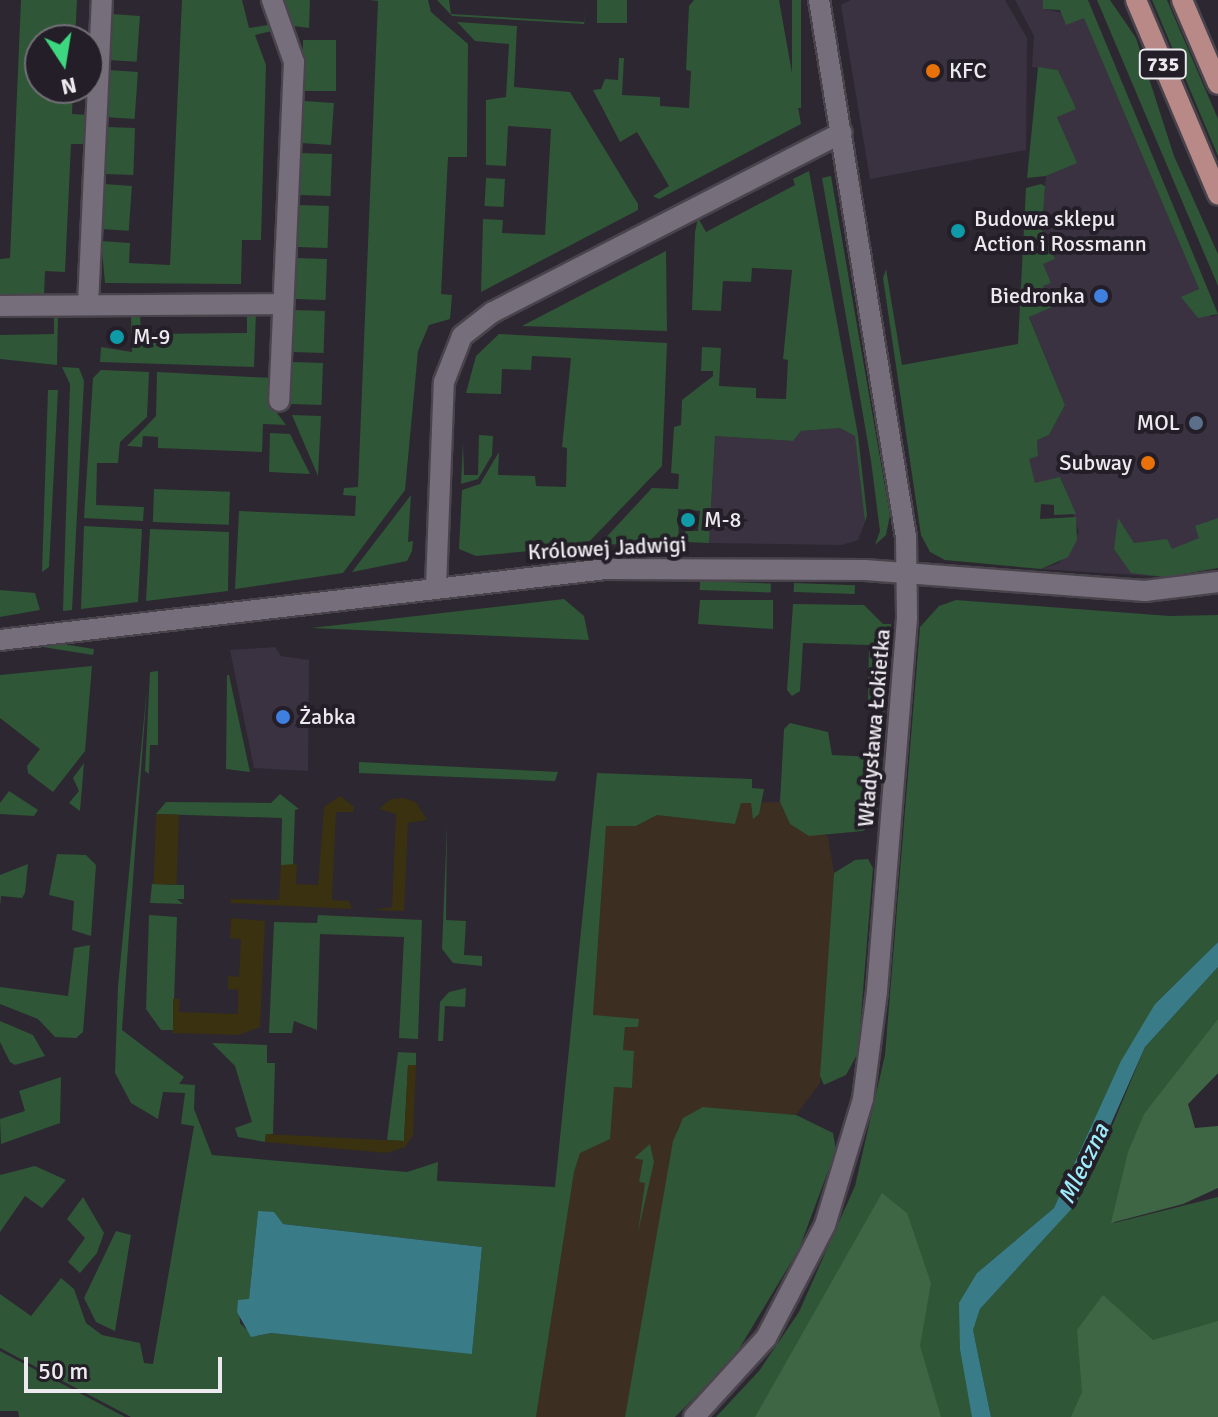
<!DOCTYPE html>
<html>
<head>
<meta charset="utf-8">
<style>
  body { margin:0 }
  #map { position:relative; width:1218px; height:1417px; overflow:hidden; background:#2d2731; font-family:Signika,sans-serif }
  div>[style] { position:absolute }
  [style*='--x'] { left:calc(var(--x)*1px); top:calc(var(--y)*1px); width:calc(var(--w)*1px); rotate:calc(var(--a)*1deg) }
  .built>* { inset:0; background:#3a3241 }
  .industrial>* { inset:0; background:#3d2e22 }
  .green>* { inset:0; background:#2f5636; transform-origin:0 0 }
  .forest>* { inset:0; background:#3e6645 }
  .sand>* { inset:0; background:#393110; transform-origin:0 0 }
  .water>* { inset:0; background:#397c88 }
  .roads { filter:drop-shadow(2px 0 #49444c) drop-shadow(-2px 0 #49444c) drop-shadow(0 2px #49444c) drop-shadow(0 -2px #49444c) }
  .minor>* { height:20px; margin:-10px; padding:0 10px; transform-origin:10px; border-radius:10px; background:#766f7b }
  .primary>* { height:20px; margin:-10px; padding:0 10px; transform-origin:10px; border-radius:10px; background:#b98987 }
  .dots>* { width:22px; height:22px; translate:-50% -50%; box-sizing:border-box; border:4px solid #231e27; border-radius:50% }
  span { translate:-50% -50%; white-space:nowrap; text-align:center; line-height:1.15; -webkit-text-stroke:8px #231e27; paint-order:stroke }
  .shield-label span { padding:2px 6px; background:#231e27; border:2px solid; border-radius:6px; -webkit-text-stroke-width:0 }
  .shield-label { font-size:20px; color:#ece9ef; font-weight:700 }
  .poi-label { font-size:22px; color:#ece9ef }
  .left { translate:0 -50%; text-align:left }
  .right { translate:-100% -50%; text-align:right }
  .street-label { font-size:22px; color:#ece9ef }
  .water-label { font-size:24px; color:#9eedfc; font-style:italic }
  .north { position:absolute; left:24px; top:24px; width:80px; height:80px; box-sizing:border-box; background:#231e27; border:2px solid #736f77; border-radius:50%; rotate:168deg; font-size:22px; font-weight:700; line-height:32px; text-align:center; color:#ece9ef }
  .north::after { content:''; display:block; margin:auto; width:28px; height:36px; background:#3cd77e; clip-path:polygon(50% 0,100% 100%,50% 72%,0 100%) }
  .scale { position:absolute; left:24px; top:1357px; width:198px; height:36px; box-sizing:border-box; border:4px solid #ece9ef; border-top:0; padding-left:10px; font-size:24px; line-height:28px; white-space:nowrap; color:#ece9ef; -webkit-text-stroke:6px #231e27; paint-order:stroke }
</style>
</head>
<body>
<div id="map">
  <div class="built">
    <i style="clip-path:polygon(851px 0,1005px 0,1027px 38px,1026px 150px,870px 179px,841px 5px)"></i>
    <i style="clip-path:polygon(1015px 0,1043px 0,1043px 9px,1084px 17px,1199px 289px,1182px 297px,1212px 317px,1218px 314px,1218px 568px,1165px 577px,1041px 569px,1059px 563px,1079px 532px,1061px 478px,1035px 484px,1028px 459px,1036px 440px,1049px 435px,1065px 405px,1029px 316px,1052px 307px,1043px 286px,1043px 264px,1054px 259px,1042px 230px,1045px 186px,1046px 176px,1076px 163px,1057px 116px,1075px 108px,1058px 70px,1032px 67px,1034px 36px)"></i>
    <i style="clip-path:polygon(840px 428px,856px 436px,865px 522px,858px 540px,842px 545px,709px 543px,715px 436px,793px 441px,801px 431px)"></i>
    <i style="clip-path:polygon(275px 647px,281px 656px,309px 660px,308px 771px,254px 768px,230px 650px)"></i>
  </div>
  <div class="industrial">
    <i style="clip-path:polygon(780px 802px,790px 824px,828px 836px,834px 873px,820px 1083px,796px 1115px,703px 1107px,678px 1127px,625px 1417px,536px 1417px,574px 1172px,580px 1152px,610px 1138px,614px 1087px,632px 1088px,634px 1052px,623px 1050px,625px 1026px,638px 1027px,593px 1016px,606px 825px,636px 826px,657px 815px,735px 824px,741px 803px)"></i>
  </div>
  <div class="green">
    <i style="clip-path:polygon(21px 0,77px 0,75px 40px,40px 40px,40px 88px,73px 88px,72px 114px,89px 115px,88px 144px,71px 144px,65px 272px,45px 271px,44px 297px,0 297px,0 259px,10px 258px)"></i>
    <i style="clip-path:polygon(182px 0,242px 0,249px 28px,268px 25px,272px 31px,255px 35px,266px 65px,261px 240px,242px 240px,241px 284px,105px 283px,101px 241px,130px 243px,129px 263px,170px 265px)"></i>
    <i style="clip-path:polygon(281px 0,310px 0,309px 28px,286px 25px)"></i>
    <i style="clip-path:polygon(370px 0,428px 0,431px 12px,468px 44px,467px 157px,448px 157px,441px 294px,452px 295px,450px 319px,429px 325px,418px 351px,405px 490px,343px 573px,235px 589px,239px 511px,355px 516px,356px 496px,343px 495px,344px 488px,358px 487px,378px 1px)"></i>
    <i style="clip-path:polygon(437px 0,449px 0,451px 14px,584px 22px,588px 0,584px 24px,452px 16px)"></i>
    <i style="left:597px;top:0;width:30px;height:23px"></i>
    <i style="clip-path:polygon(694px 0,779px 0,801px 124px,659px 199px,653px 196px,669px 186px,637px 132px,620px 142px,593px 90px,601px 89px,605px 79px,618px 80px,619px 58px,624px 58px,622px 95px,660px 97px,660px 106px,689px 108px,691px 71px,686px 70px,689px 6px)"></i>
    <i style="left:792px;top:0;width:9px;height:108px"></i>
    <i style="clip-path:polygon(1043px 0,1088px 0,1218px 314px,1198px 318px,1181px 297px,1199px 289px,1084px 18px,1066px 25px,1060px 10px,1043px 9px)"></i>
    <i style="clip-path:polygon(1097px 0,1110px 0,1136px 38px,1174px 156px,1218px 254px,1218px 286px)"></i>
    <i style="clip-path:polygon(1152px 0,1167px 0,1218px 119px,1218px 156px)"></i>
    <i style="left:112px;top:14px;width:28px;height:46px;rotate:4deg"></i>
    <i style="clip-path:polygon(457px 22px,517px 26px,514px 87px,570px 92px,638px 204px,638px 210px,481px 292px,483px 219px,503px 220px,502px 233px,545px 235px,551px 129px,508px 126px,506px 166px,486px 165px,486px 100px,506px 97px,509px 44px,475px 41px)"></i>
    <i style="left:303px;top:40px;width:33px;height:51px"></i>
    <i style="clip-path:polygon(1038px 67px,1058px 70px,1073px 102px,1076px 109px,1057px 117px,1077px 163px,1046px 176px,1027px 178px)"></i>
    <i style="left:109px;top:70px;width:29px;height:47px;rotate:4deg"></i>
    <i style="left:304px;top:101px;width:30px;height:42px;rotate:4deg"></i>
    <i style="left:107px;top:127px;width:28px;height:47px;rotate:2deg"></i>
    <i style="left:301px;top:153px;width:31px;height:42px;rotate:2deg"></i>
    <i style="clip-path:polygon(809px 171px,858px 435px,867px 515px,865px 522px,855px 436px,840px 428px,801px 431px,793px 441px,715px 436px,709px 543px,685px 542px,685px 531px,698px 531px,700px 511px,678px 509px,679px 542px,599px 545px,652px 488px,678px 489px,679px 474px,671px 473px,674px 427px,681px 425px,682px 400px,713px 376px,713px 371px,701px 371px,702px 347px,721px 348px,719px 386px,756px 388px,756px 398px,786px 399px,788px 360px,783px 359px,792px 270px,752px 268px,751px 282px,723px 281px,721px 311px,692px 310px,695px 232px,698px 218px,706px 232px,795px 185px,793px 179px)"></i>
    <i style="clip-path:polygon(831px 176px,890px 515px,886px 535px,875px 545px,880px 531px,871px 461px,822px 178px)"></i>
    <i style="left:486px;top:178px;width:19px;height:28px;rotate:3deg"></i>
    <i style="left:104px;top:184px;width:28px;height:45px;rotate:4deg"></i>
    <i style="clip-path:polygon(1041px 184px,1045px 186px,1042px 230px,1055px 259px,1043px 264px,1051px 283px,1043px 286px,1052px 307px,1029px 317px,1065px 405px,1049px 435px,1037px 440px,1038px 456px,1029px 459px,1035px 483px,1060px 477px,1076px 514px,1054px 515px,1054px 505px,1041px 504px,1040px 519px,1076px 517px,1077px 540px,1068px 557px,1041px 569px,945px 560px,930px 552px,921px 535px,883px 278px,886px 269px,902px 365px,1018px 344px,1026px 188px)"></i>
    <i style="left:299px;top:205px;width:30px;height:42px;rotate:2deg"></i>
    <i style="clip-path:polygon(666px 251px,667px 331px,522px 326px)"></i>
    <i style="left:296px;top:258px;width:31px;height:41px;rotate:2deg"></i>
    <i style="left:294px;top:310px;width:31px;height:42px;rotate:2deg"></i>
    <i style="clip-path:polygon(256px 312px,254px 367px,100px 362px,101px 347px,132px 352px,131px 314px,140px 314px,141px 334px,247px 333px,247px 313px)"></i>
    <i style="clip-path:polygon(54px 315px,58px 315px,57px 365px,0 359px,0 335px,54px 334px)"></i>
    <i style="clip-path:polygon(499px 334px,667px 343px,662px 466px,585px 546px,476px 556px,459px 549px,462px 490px,480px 484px,499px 452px,498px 475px,535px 476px,536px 486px,566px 487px,567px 448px,562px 447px,571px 358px,532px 356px,531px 370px,502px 369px,501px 394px,466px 393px,476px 356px)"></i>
    <i style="left:291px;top:362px;width:32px;height:42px;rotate:2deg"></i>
    <i style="clip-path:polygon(62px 367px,79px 368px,84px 381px,72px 610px,63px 611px,70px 384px)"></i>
    <i style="clip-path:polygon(101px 370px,149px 372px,147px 417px,120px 442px,118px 463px,97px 463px,96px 505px,144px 507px,143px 521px,84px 518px,93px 378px)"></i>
    <i style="clip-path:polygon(157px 372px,272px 378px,271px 405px,286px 425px,263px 424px,262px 452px,158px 448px,158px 437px,143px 436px,142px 447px,127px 446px,156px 416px)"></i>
    <i style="clip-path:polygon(48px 390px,58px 390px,49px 567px,42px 572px)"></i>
    <i style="clip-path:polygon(292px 415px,321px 416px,318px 476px)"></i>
    <i style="clip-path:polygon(270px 433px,290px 434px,310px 474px,269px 472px)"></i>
    <i style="clip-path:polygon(479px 435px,493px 436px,492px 455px,478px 479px,461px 484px,463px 443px,464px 475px,478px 475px)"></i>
    <i style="left:154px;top:489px;width:76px;height:33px;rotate:2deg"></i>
    <i style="clip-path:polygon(411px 495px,408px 542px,413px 541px,412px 551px,407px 561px,352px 572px)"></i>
    <i style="clip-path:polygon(1118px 518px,1134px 543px,1167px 539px,1172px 549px,1199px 538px,1195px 526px,1218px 518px,1218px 568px,1165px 577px,1131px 573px,1114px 549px)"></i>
    <i style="clip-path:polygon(84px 526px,142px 529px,138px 602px,81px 609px)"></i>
    <i style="clip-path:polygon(150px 529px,229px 532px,228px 591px,146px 601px)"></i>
    <i style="left:700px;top:581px;width:71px;height:9px;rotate:2deg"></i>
    <i style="left:794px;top:583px;width:61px;height:9px;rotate:2deg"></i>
    <i style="clip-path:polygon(0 590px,35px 593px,40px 610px,0 617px)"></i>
    <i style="clip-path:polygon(564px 599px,584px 616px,589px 640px,311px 628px)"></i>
    <i style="clip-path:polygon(700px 600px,773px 600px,773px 629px,698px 624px)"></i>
    <i style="clip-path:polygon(956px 600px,1170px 616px,1218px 615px,1218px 942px,1155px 1004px,1054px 1208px,977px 1273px,972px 1417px,716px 1417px,759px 1371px,799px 1312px,855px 1186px,885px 1055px,920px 627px,939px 606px)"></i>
    <i style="clip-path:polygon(793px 604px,864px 605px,883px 624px,891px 624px,877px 821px,863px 831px,809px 836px,790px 824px,780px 802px,784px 729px,790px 723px,828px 732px,832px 755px,872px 757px,877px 702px,868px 700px,869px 645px,803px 643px,800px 691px,792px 696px,787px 690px)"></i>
    <i style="left:94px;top:649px;width:6px;height:94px;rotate:99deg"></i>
    <i style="clip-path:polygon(92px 666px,85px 751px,53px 792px,28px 773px,27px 766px,40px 749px,0 718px,0 675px)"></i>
    <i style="clip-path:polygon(158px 671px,158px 745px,150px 745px,149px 774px,145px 771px,150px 672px)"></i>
    <i style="clip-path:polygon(227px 675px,229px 675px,250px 772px,226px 769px)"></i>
    <i style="clip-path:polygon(evenodd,147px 688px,122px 1030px,184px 1077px,179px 1084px,195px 1085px,194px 1109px,212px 1155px,407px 1172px,438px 1162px,437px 1181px,555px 1187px,597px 773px,752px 779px,752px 788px,764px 789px,759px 814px,753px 819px,751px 803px,741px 803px,735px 824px,657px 815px,636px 826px,606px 826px,593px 1015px,639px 1019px,638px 1027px,625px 1027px,623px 1050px,634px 1051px,632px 1088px,614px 1087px,610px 1139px,580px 1153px,574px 1172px,536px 1417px,131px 1417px,0 1348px,0 1294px,31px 1316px,61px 1278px,74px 1289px,86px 1323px,102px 1335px,140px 1343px,144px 1363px,153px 1364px,194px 1126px,181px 1124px,185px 1093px,163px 1092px,158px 1119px,131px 1103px,115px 1073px,118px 986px,147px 688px,258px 1211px,283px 1224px,482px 1247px,472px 1353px,271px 1333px,257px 1336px,246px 1329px,240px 1323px,239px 1300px,249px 1300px,258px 1211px)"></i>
    <i style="clip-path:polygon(359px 762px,558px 772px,555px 781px,359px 773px)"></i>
    <i style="clip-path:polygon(84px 763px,80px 811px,69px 803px,79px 791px,73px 778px)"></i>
    <i style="clip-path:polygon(9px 791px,38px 810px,34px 816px,0 814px,0 803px)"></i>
    <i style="clip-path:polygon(280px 794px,299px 809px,295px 810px,293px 865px,281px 865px,282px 818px,156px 814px,166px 802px,271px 803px)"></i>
    <i style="clip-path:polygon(447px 825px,446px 920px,466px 921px,464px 955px,482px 956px,482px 966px,453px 963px,442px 949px)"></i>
    <i style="clip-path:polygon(57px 854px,86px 855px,96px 865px,91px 936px,72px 930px,74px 901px,49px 895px)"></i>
    <i style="clip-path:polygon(868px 859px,873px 868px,858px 1053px,846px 1075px,824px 1085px,820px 1076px,834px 873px,855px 860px)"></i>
    <i style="clip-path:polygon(28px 864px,25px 893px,22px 898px,1px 896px,0 907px,0 875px)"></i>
    <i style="clip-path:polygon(152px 884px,184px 885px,184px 899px,177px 899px,183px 904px,150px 903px)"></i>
    <i style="clip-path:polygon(149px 915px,177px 917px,173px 1030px,161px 1030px,146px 1009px)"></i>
    <i style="clip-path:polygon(318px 915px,422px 920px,418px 1039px,399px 1038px,404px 937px,320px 934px,317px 1030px,294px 1021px,292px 1033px,269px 1033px,274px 922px,317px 923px)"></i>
    <i style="clip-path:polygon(90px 945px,83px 1032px,76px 1038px,55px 1037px,38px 1019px,0 1004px,0 987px,68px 996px,74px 948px)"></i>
    <i style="clip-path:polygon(1218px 967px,1218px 1073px,1188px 1104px,1114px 1223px,1218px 1197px,1218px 1417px,991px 1417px,973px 1330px,980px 1309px,1053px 1229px,1093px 1172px,1145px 1047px)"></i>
    <i style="clip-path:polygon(466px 988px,465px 1007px,445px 1006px,443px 1041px,438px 1041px,440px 1002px,449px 992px)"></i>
    <i style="clip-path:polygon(0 1021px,33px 1035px,45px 1056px,15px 1065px,10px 1062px,0 1042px)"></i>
    <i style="clip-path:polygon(212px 1043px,267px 1045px,267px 1063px,275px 1063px,273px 1134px,266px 1134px,265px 1142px,238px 1137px,235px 1128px,252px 1122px,235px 1066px)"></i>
    <i style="clip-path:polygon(398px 1052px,416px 1053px,416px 1065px,408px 1065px,404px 1141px,387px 1140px)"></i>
    <i style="clip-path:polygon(61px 1077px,60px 1123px,1px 1144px,0 1119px,25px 1111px,19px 1091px)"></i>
    <i style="clip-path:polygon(703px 1107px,796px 1115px,833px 1133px,836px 1150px,799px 1249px,733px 1359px,675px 1417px,625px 1417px,673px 1141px,683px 1118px)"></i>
    <i style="clip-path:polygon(650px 1144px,654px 1162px,638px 1232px,645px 1183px,639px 1182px,643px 1160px,634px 1158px)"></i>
    <i style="clip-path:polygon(35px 1166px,66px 1180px,42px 1208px,25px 1196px,0 1232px,0 1175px)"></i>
    <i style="clip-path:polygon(83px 1197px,104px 1233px,97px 1253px,80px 1273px,68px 1262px,85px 1238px,67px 1219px)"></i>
    <i style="clip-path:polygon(116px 1231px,131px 1235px,115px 1331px,96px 1322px,84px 1298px)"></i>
    <i style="clip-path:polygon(0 1351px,125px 1417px,19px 1417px,18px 1411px,0 1411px)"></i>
  </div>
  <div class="forest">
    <i style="clip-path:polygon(1218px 1019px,1218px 1073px,1188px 1104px,1195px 1128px,1218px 1126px,1218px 1188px,1183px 1204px,1111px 1223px,1128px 1152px,1144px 1114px)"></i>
    <i style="clip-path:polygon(882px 1193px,907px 1213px,931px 1283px,920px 1346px,941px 1417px,755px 1417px)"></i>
    <i style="clip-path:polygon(1103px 1295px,1153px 1340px,1218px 1321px,1218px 1417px,1071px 1417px,1082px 1392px,1077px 1330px)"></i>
  </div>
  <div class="sand">
    <i style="clip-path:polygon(340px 796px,354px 807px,353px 812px,336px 812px,332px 900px,349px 901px,352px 909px,230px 903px,231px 899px,279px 900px,281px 865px,297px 864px,296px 884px,318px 885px,324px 807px)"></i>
    <i style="clip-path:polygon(403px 798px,416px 802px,427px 820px,408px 823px,404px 911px,373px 910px,392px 907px,396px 814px,379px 809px,391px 799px)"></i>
    <i style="left:156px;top:814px;width:23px;height:70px;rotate:2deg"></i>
    <i style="clip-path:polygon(231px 918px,265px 921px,260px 1027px,239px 1035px,173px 1033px,173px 999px,180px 999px,179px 1012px,238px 1014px,238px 990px,228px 989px,228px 976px,239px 977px,241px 939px,230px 938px)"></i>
    <i style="clip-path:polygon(408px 1065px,416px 1065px,413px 1135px,405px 1147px,386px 1153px,265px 1142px,266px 1134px,404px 1141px)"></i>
  </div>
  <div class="water">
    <i style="clip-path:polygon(1218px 942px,1218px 967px,1145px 1047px,1075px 1205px,980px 1309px,973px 1330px,991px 1417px,972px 1417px,960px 1349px,959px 1303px,977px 1273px,1054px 1208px,1121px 1061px,1155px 1004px)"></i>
    <i style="clip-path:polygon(258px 1211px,274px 1212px,283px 1224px,482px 1247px,472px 1354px,271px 1333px,251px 1337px,237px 1312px,238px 1300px,249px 1299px)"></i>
  </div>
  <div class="roads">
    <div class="minor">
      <i style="--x:272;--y:0;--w:66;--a:70.5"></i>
      <i style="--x:294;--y:62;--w:339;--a:92.5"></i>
      <i style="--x:88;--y:305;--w:305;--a:-87.4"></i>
      <i style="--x:0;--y:306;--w:283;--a:-0.4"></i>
      <i style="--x:436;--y:586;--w:204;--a:-87.8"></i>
      <i style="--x:444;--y:382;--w:49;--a:-68.6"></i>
      <i style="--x:462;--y:336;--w:39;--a:-38"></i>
      <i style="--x:493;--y:312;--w:392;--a:-27.2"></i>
      <i style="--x:0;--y:640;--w:610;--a:-6.68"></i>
      <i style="--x:606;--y:569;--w:259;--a:0.2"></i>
      <i style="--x:865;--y:570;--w:281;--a:4.3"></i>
      <i style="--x:1145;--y:591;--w:74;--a:-7"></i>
      <i style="--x:694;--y:1417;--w:107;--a:-47.7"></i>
      <i style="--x:766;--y:1338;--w:127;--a:-62.4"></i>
      <i style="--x:825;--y:1225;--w:132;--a:-73.2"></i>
      <i style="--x:863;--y:1099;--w:109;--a:-82.6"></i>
      <i style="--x:877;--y:991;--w:375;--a:-85.4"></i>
      <i style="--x:907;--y:617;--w:80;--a:-90.7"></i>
      <i style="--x:906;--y:537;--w:544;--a:-99.2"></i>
    </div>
    <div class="primary">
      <i style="--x:1136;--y:0;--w:211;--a:67.1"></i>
      <i style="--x:1182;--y:0;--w:91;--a:66.8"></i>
    </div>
  </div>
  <div class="dots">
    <i style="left:933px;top:71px;background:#e8710a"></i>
    <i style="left:958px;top:231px;background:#0f9aa8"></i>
    <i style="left:1101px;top:296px;background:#3f7fe0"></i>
    <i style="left:117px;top:337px;background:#0f9aa8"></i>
    <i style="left:1196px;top:423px;background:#5c6f8a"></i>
    <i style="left:1148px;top:463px;background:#e8710a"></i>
    <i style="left:688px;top:520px;background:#0f9aa8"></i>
    <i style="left:283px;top:717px;background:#3f7fe0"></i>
  </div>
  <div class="shield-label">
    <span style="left:1163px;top:64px">735</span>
  </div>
  <div class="poi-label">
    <span class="left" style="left:949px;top:71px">KFC</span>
    <span class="left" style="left:974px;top:231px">Budowa sklepu<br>Action i Rossmann</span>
    <span class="right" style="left:1085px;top:296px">Biedronka</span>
    <span class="left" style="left:133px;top:337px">M-9</span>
    <span class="right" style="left:1180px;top:423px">MOL</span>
    <span class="right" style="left:1132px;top:463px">Subway</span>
    <span class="left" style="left:704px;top:520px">M-8</span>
    <span class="left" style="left:299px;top:717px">Żabka</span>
  </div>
  <div class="street-label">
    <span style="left:607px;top:548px;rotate:-3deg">Królowej Jadwigi</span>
    <span style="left:874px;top:728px;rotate:-85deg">Władysława Łokietka</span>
  </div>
  <div class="water-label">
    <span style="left:1084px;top:1164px;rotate:-64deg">Mleczna</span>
  </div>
  <div class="north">N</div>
  <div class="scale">50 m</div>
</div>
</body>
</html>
